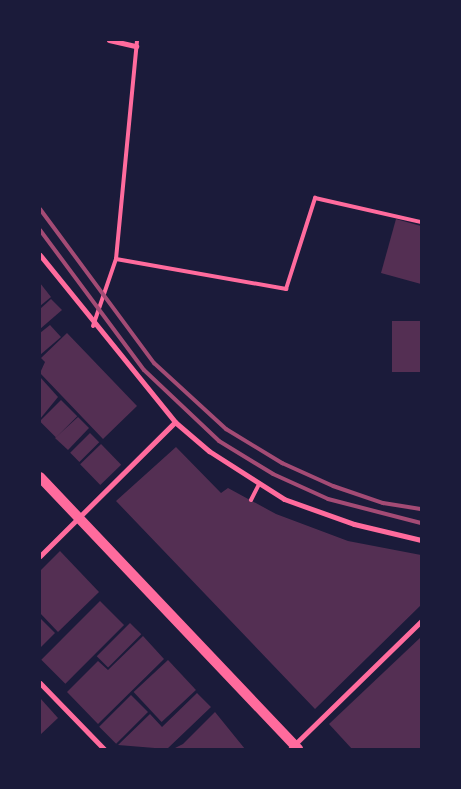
<!DOCTYPE html>
<html>
<head>
<meta charset="utf-8">
<style>
  body { margin:0 }
  #map { position:relative; width:461px; height:789px; overflow:hidden; background:#1b1b3a; font-family:"Fira Sans",sans-serif }
  div>[style] { position:absolute }
  [style*='--x'] { left:calc(var(--x)*1px); top:calc(var(--y)*1px); width:calc(var(--w)*1px); rotate:calc(var(--a)*1deg) }
  .building>* { inset:0; background:#542f53; transform-origin:0 0 }
  .service>* { height:4px; margin:-2px; padding:0 2px; transform-origin:2px; border-radius:2px; background:#ff6b9d }
  .minor>* { height:5px; margin:-2.5px; padding:0 2.5px; transform-origin:2.5px; border-radius:2.5px; background:#ff6b9d }
  .secondary>* { height:10px; margin:-5px; padding:0 5px; transform-origin:5px; border-radius:5px; background:#ff6b9d }
  .rail>* { height:4px; margin:-2px; padding:0 2px; transform-origin:2px; border-radius:2px; background:#a44b75 }
  span { translate:-50% -50%; white-space:nowrap; text-align:center; line-height:1.15; -webkit-text-stroke:4px #1b1b3a; paint-order:stroke }
  .frame { position:absolute; inset:0; border:41px solid #1b1b3a; pointer-events:none }
</style>
</head>
<body>
<div id="map">
  <div class="building">
    <i style="clip-path:polygon(396px 219px,421px 226px,421px 284px,381px 273px)"></i>
    <i style="clip-path:polygon(40px 283px,51px 297px,40px 306px)"></i>
    <i style="clip-path:polygon(51px 299px,62px 310px,40px 329px,40px 309px)"></i>
    <i style="left:392px;top:321px;width:29px;height:51px"></i>
    <i style="clip-path:polygon(50px 325px,61px 337px,40px 355px,40px 333px)"></i>
    <i style="clip-path:polygon(67px 333px,137px 406px,103px 439px,40px 373px,45px 362px,41px 358px)"></i>
    <i style="clip-path:polygon(40px 377px,58px 397px,40px 419px)"></i>
    <i style="left:61px;top:400px;width:23px;height:30px;rotate:45deg"></i>
    <i style="clip-path:polygon(78px 417px,89px 428px,68px 450px,55px 438px)"></i>
    <i style="left:90px;top:433px;width:13px;height:28px;rotate:45deg"></i>
    <i style="left:101px;top:444px;width:29px;height:29px;rotate:46deg"></i>
    <i style="clip-path:polygon(176px 447px,221px 493px,228px 488px,276px 514px,348px 541px,421px 555px,421px 605px,315px 709px,116px 501px)"></i>
    <i style="clip-path:polygon(60px 551px,99px 592px,58px 632px,40px 613px,40px 571px)"></i>
    <i style="left:100px;top:601px;width:34px;height:83px;rotate:45deg"></i>
    <i style="clip-path:polygon(40px 618px,55px 633px,40px 648px)"></i>
    <i style="left:130px;top:623px;width:16px;height:47px;rotate:45deg"></i>
    <i style="clip-path:polygon(143px 636px,164px 659px,98px 724px,67px 692px,98px 661px,108px 670px)"></i>
    <i style="clip-path:polygon(421px 637px,421px 749px,352px 749px,329px 724px)"></i>
    <i style="left:168px;top:660px;width:41px;height:47px;rotate:47deg"></i>
    <i style="clip-path:polygon(197px 693px,211px 707px,167px 749px,118px 745px,150px 714px,162px 727px)"></i>
    <i style="left:131px;top:695px;width:24px;height:45px;rotate:45deg"></i>
    <i style="clip-path:polygon(40px 698px,58px 718px,40px 735px)"></i>
    <i style="clip-path:polygon(215px 712px,245px 749px,173px 749px,183px 744px)"></i>
  </div>
  <div class="service">
    <i style="--x:116;--y:259;--w:173;--a:10"></i>
    <i style="--x:286;--y:289;--w:96;--a:-72.3"></i>
    <i style="--x:315;--y:198;--w:109;--a:12.8"></i>
    <i style="--x:93;--y:326;--w:71;--a:-71.1"></i>
    <i style="--x:116;--y:259;--w:220;--a:-84.5"></i>
    <i style="--x:251;--y:500;--w:18;--a:-63"></i>
  </div>
  <div class="minor">
    <i style="--x:109;--y:40;--w:28;--a:13"></i>
    <i style="--x:40;--y:255;--w:215;--a:51"></i>
    <i style="--x:175;--y:422;--w:45;--a:40.5"></i>
    <i style="--x:209;--y:451;--w:89;--a:32.6"></i>
    <i style="--x:284;--y:499;--w:74;--a:19.7"></i>
    <i style="--x:354;--y:524;--w:69;--a:13.4"></i>
    <i style="--x:40;--y:556;--w:190;--a:-44.8"></i>
    <i style="--x:40;--y:683;--w:92;--a:45.9"></i>
    <i style="--x:290;--y:749;--w:183;--a:-44.3"></i>
  </div>
  <div class="secondary">
    <i style="--x:40;--y:477;--w:375;--a:46.5"></i>
  </div>
  <div class="rail">
    <i style="--x:40;--y:209;--w:192;--a:53.5"></i>
    <i style="--x:154;--y:363;--w:98;--a:42.5"></i>
    <i style="--x:226;--y:429;--w:66;--a:31.3"></i>
    <i style="--x:282;--y:463;--w:56;--a:24.3"></i>
    <i style="--x:333;--y:486;--w:53;--a:18.8"></i>
    <i style="--x:383;--y:503;--w:38;--a:9"></i>
    <i style="--x:40;--y:230;--w:174;--a:53.4"></i>
    <i style="--x:144;--y:370;--w:103;--a:43.4"></i>
    <i style="--x:219;--y:441;--w:63;--a:31.4"></i>
    <i style="--x:273;--y:474;--w:60;--a:24.4"></i>
    <i style="--x:328;--y:499;--w:96;--a:14.5"></i>
  </div>
  <div class="frame"></div>
</div>
</body>
</html>
